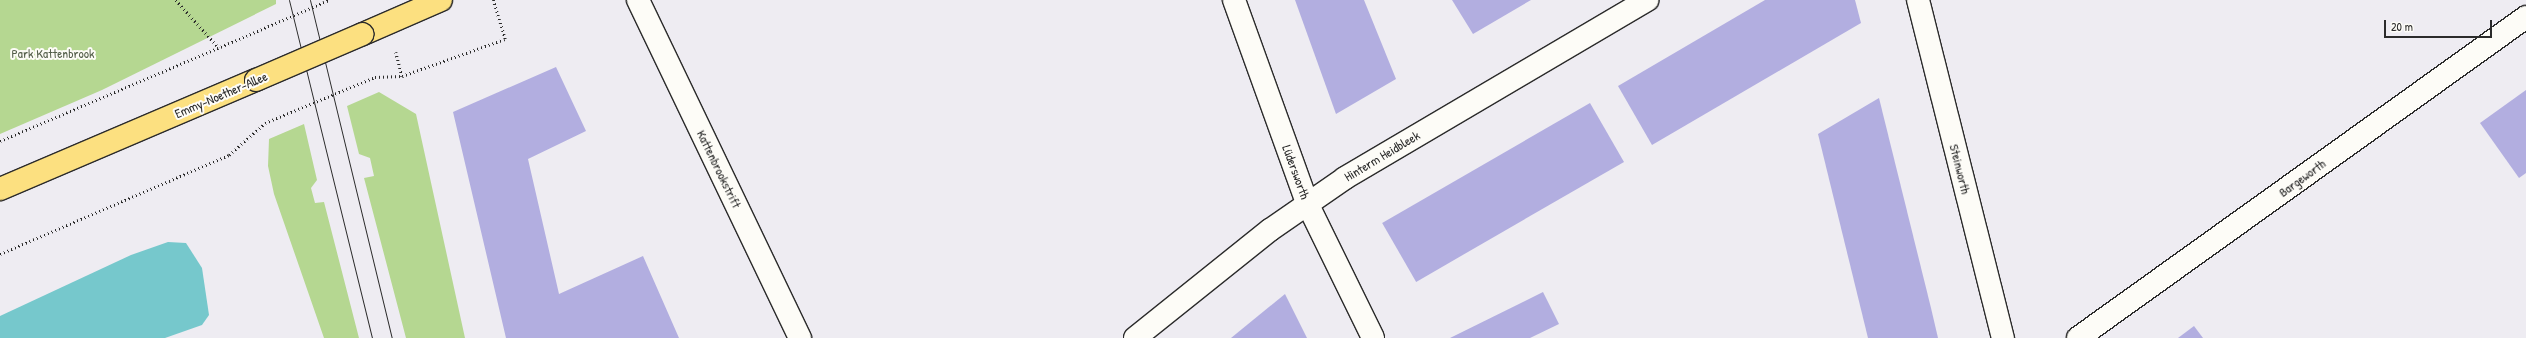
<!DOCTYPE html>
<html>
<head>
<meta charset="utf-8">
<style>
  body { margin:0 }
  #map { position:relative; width:2526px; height:338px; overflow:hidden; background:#eeecf2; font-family:"Patrick Hand",sans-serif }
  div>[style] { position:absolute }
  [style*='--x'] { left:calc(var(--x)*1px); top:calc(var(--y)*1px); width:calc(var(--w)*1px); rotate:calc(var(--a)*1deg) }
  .green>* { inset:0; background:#b5d791 }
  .water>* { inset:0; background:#76c8cc }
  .building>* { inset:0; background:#b2aee0; transform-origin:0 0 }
  .path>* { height:2.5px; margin-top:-1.25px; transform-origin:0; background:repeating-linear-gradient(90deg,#2b2b2b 0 1px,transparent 0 4px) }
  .roads { filter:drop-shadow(1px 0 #2b2b2b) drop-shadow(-1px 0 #2b2b2b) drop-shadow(0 1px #2b2b2b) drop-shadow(0 -1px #2b2b2b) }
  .minor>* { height:22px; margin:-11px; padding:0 11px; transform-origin:11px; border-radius:11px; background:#fdfcf7 }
  .major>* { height:22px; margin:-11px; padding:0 11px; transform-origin:11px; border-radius:11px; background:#fce080 }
  .tram>* { height:1px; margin:-0.5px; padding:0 0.5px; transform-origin:0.5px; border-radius:0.5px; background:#2b2b2b }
  .path-bridge>* { height:2.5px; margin-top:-1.25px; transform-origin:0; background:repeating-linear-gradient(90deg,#2b2b2b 0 1px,transparent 0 4px) }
  .bridges { filter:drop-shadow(1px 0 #2b2b2b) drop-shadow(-1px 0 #2b2b2b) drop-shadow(0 1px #2b2b2b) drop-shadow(0 -1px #2b2b2b) }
  .major-bridge>* { height:22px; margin:-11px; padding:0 11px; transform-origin:11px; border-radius:11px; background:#fce080 }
  span { translate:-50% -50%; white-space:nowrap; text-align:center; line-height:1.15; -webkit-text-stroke:4px #fdfcf7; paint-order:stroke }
  .park-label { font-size:13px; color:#545f4a }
  .street-label { font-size:13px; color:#2b2b2b }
  .scale { position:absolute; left:2384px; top:20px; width:108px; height:18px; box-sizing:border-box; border:2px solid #2b2b2b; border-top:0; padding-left:5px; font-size:12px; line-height:14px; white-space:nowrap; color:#2b2b2b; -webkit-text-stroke:3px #fdfcf7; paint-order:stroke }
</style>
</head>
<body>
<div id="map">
  <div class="green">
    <i style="clip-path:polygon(0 0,276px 0,276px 4px,102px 90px,0 134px)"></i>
    <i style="clip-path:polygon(379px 92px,416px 114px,465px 338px,406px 338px,364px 178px,374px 176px,370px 158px,359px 154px,347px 106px)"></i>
    <i style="clip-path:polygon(304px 124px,317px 180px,311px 188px,315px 203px,324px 202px,359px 338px,324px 338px,274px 194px,268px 166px,269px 139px)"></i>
  </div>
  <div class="water">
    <i style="clip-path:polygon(168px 242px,186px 243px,202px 268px,209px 315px,202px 325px,165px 338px,0 338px,0 316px,131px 255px)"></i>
  </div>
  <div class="building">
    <i style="clip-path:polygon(1295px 0,1364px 0,1396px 79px,1336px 114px)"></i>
    <i style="clip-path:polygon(1452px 0,1531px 0,1473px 34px)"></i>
    <i style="clip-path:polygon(1765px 0,1855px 0,1861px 23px,1652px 145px,1618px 86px)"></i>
    <i style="clip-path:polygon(556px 67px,586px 131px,528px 159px,559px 294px,643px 256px,679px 338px,506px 338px,453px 112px)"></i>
    <i style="clip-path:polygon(2526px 90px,2526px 173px,2519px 178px,2480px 123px)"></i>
    <i style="clip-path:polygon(1879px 98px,1931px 308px,1938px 338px,1868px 338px,1818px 134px)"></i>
    <i style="left:1590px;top:103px;width:68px;height:240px;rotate:60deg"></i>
    <i style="clip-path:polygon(1543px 292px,1559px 324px,1530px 338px,1450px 338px)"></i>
    <i style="clip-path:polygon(1285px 294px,1307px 338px,1231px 338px)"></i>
    <i style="clip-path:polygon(2194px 326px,2203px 338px,2178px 338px)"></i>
  </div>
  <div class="path">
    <i style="--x:176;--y:0;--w:64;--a:48.1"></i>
    <i style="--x:396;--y:52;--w:25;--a:76"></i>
    <i style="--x:375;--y:77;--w:27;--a:-2"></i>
    <i style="--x:402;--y:76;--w:109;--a:-19.8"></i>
    <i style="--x:505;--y:39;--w:41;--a:-107.1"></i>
    <i style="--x:0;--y:141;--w:267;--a:-23.1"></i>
    <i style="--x:0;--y:254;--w:249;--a:-23.4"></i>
    <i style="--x:229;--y:155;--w:48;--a:-41.6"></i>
  </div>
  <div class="roads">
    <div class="minor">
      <i style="--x:638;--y:0;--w:375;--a:64.4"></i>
      <i style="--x:1234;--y:0;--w:216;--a:70.2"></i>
      <i style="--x:1307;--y:203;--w:150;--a:63.9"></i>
      <i style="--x:1918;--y:0;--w:349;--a:75.9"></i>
      <i style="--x:1135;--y:338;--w:173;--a:-38.7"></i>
      <i style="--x:1270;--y:230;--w:91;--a:-34.7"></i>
      <i style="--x:1345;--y:178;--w:351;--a:-30.5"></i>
      <i style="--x:2078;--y:338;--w:551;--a:-35.62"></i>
    </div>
    <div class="major">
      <i style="--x:363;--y:34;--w:85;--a:-23.6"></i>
      <i style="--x:0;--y:189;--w:278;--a:-23.1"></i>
    </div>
  </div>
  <div class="tram">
    <i style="--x:289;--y:0;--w:348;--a:76.2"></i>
    <i style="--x:310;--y:0;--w:348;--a:76.4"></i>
  </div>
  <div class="path-bridge">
    <i style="--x:246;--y:36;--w:90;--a:-23.4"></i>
    <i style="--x:265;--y:123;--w:119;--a:-22.7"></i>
  </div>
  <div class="bridges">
    <div class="major-bridge">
      <i style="--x:256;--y:80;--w:116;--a:-23.3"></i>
    </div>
  </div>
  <div class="park-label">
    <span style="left:53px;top:53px">Park Kattenbrook</span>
  </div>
  <div class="street-label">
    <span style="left:221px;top:95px;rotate:-23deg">Emmy-Noether-Allee</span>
    <span style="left:1382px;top:156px;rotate:-31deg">Hinterm Heidbleek</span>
    <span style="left:719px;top:169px;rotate:64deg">Kattenbrookstrift</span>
    <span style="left:1960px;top:169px;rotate:76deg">Steinworth</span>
    <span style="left:1296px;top:172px;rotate:70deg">Lüdersworth</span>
    <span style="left:2302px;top:178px;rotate:-36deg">Bargeworth</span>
  </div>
  <div class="scale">20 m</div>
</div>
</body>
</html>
